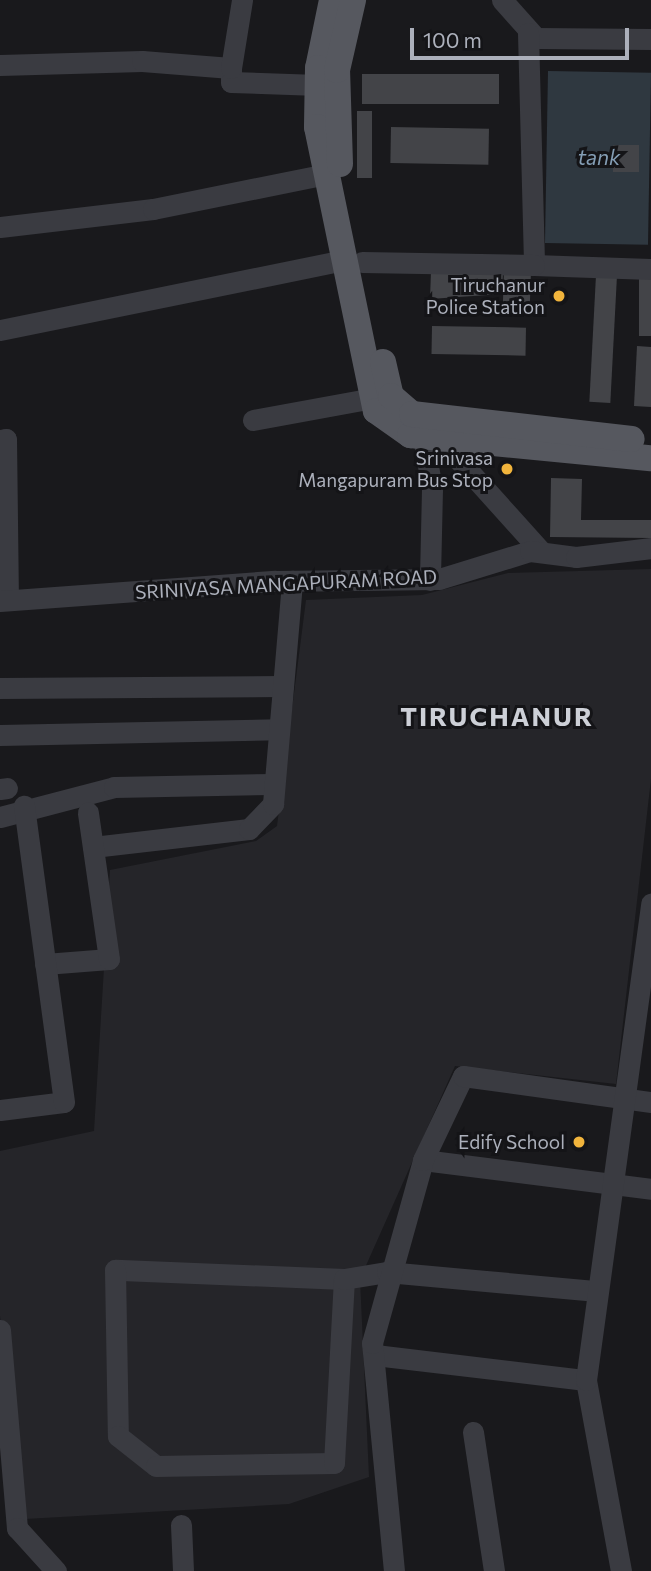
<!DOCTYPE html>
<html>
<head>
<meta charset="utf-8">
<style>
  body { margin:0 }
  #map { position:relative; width:651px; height:1571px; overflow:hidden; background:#19191c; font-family:Commissioner,sans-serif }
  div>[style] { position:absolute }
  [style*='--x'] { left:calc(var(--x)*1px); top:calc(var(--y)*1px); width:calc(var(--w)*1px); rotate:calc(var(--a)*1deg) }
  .built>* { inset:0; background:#252529 }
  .water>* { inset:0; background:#2f3840; transform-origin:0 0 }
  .building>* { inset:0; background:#434448; transform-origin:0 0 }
  .minor>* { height:21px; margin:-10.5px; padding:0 10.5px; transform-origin:10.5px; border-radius:10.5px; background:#3a3b41 }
  .major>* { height:26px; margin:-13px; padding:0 13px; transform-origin:13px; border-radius:13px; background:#56585f }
  .dots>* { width:19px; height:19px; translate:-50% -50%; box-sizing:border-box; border:4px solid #141417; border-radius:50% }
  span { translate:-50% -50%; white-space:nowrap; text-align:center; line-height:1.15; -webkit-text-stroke:6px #141417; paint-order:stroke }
  .poi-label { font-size:19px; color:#acb0bb }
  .right { translate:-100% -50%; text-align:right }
  .street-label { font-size:19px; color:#acb0bb }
  .water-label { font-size:21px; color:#849eb5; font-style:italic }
  .district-label { font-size:26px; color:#cdd0d7; font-weight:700; letter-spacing:2px }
  .scale { position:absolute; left:410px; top:28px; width:219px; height:32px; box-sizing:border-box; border:4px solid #acb0bb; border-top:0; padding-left:9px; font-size:21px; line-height:24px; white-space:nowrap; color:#acb0bb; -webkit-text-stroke:5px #141417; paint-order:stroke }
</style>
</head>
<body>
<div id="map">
  <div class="built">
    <i style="clip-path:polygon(651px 569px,651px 779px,616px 1084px,455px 1066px,360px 1279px,369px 1477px,289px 1504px,25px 1519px,0 1316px,0 1151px,94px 1131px,110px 870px,256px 841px,277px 826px,306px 600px,422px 595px,508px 573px)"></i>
  </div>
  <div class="water">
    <i style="left:548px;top:71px;width:103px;height:172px;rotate:1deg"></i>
  </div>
  <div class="building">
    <i style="left:362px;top:74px;width:137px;height:30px"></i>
    <i style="left:357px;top:111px;width:15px;height:67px"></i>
    <i style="left:391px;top:127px;width:98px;height:36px;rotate:1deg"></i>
    <i style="left:613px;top:145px;width:26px;height:27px"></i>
    <i style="clip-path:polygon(431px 271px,503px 271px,502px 294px,430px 299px)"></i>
    <i style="left:504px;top:271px;width:27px;height:31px;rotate:2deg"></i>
    <i style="left:596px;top:275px;width:21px;height:127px;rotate:3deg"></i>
    <i style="left:639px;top:278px;width:12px;height:58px"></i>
    <i style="left:432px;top:326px;width:94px;height:28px;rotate:1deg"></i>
    <i style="clip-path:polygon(637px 346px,651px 347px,651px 407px,634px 406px)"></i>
    <i style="clip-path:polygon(551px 478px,582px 479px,581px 520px,651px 520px,651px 538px,550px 537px)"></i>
  </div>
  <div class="minor">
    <i style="--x:502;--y:0;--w:51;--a:48.2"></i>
    <i style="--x:536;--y:38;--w:115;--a:0.5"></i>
    <i style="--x:528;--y:33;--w:232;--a:88.5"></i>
    <i style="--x:534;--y:265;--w:117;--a:2"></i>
    <i style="--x:0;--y:65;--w:142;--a:-1.6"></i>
    <i style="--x:142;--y:61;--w:89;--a:4.5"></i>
    <i style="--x:231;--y:68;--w:14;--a:90"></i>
    <i style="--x:231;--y:82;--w:87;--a:2"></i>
    <i style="--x:231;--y:68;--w:69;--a:-80.8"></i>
    <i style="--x:0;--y:227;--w:154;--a:-6.7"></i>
    <i style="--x:153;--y:209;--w:177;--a:-11.4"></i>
    <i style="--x:362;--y:262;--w:172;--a:1"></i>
    <i style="--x:0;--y:330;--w:351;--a:-11.5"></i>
    <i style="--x:253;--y:420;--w:122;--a:-10.4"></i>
    <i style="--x:423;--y:437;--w:53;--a:80.2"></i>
    <i style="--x:432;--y:489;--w:91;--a:91.3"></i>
    <i style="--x:439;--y:438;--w:151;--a:48"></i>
    <i style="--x:0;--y:440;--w:6;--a:-9"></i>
    <i style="--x:6;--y:439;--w:161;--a:89.3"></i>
    <i style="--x:0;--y:601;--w:276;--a:-4.2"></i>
    <i style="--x:275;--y:581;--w:164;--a:-0.7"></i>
    <i style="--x:439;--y:579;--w:95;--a:-17.1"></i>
    <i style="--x:530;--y:551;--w:46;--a:7.4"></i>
    <i style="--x:576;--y:557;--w:76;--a:-6.8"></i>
    <i style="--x:0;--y:688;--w:283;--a:-0.4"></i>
    <i style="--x:0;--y:735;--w:279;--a:-1.2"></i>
    <i style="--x:0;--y:789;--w:7;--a:-8"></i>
    <i style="--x:0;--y:817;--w:118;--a:-14.7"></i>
    <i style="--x:114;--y:787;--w:160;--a:-1.1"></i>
    <i style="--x:93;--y:847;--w:157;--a:-6.6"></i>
    <i style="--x:249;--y:829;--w:35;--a:-46"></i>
    <i style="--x:273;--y:804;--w:224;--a:-85.1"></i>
    <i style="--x:45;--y:964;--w:64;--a:-4.5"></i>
    <i style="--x:109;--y:959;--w:148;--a:-98.2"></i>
    <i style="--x:0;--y:1110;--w:64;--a:-7.1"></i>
    <i style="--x:64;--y:1102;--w:299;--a:-97.7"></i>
    <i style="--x:423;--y:1160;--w:230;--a:7.2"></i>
    <i style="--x:344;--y:1279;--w:229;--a:-177.7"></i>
    <i style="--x:115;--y:1270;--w:166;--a:89"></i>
    <i style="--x:118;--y:1436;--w:48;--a:38.3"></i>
    <i style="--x:156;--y:1466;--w:178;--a:-1"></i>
    <i style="--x:334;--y:1463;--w:184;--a:-86.9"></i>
    <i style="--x:344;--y:1279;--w:44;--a:-9.2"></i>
    <i style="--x:387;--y:1272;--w:211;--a:5.2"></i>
    <i style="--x:0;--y:1330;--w:199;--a:85.1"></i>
    <i style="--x:17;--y:1528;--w:58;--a:47.8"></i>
    <i style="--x:375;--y:1355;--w:212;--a:6.8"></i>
    <i style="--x:473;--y:1432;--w:141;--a:81.4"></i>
    <i style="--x:181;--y:1525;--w:46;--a:87.5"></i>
    <i style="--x:394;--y:1571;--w:229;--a:-95.5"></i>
    <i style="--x:372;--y:1343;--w:190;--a:-74.4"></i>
    <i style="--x:423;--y:1160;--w:93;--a:-64.5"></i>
    <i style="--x:463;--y:1076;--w:190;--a:7.9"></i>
    <i style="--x:621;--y:1571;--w:194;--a:-100.4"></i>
    <i style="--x:586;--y:1380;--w:481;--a:-82.2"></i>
  </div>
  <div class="major">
    <i style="--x:332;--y:0;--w:69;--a:101.6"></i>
    <i style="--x:318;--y:68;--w:59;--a:91"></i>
    <i style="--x:317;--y:127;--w:290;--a:78.3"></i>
    <i style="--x:376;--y:411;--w:42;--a:35.2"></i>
    <i style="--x:410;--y:435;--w:242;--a:5.5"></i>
    <i style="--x:340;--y:164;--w:94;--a:-91.8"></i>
    <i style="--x:337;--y:70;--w:72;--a:-77.1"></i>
    <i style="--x:383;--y:362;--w:35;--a:77"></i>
    <i style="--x:391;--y:396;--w:28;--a:41"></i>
    <i style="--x:412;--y:414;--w:221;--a:6.5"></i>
  </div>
  <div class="dots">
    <i style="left:559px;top:296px;background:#f1b43c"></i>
    <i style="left:507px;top:469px;background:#f1b43c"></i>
    <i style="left:579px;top:1142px;background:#f1b43c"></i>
  </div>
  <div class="poi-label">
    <span class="right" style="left:545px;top:296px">Tiruchanur<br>Police Station</span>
    <span class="right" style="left:493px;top:469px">Srinivasa<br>Mangapuram Bus Stop</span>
    <span class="right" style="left:565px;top:1142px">Edify School</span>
  </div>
  <div class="street-label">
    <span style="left:286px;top:584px;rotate:-3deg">SRINIVASA MANGAPURAM ROAD</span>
  </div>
  <div class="water-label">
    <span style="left:599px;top:157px">tank</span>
  </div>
  <div class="district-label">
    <span style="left:497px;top:716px">TIRUCHANUR</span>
  </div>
  <div class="scale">100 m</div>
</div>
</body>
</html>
